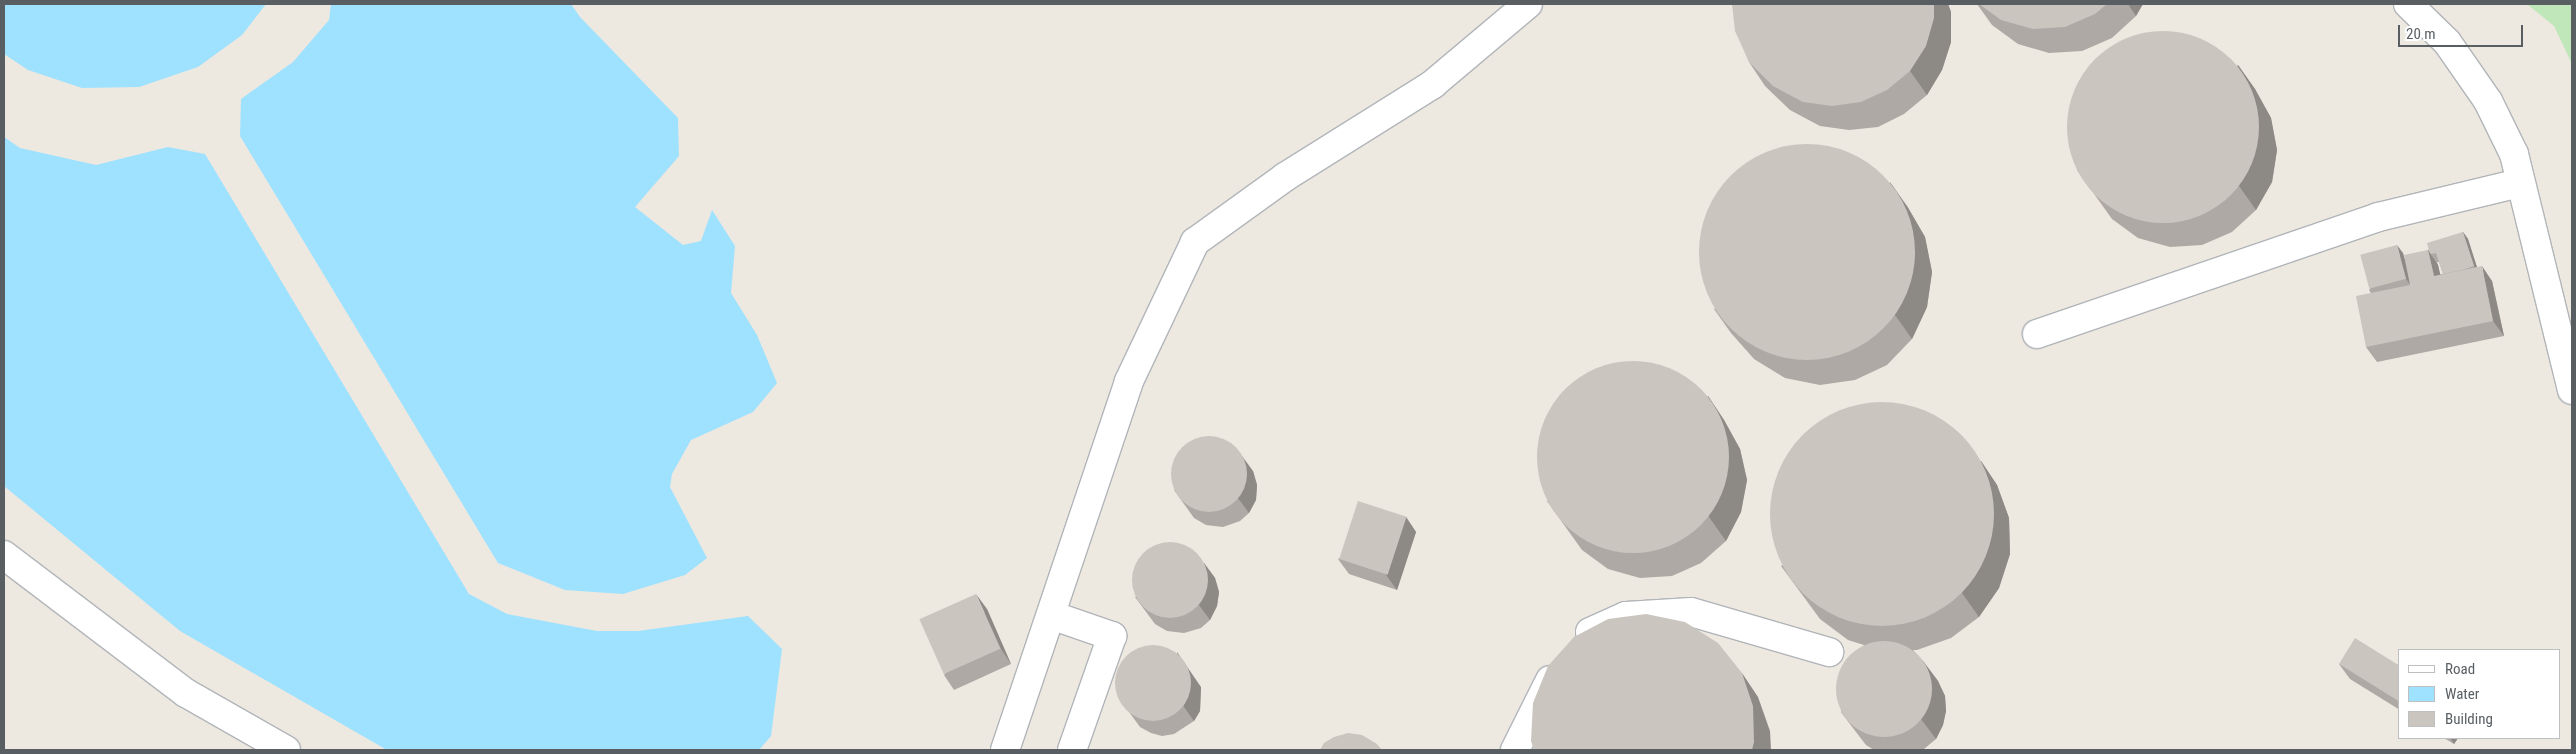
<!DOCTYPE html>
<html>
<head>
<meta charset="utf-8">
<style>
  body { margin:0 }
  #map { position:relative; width:2576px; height:754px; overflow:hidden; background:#ede8e0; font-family:"Roboto Condensed",sans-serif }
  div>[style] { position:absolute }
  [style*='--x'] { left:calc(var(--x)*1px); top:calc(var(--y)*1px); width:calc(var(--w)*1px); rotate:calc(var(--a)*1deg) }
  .green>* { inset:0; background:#c0e7ba }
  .water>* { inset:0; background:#9ee2ff }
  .roads { filter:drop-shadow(1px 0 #b1b5b9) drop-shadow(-1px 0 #b1b5b9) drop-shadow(0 1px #b1b5b9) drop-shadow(0 -1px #b1b5b9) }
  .minor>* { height:28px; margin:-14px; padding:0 14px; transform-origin:14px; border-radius:14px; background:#fff }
  .wall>* { inset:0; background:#aea9a4 }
  .shaded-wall>* { inset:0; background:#8d8a86 }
  .building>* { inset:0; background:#cac5bf; transform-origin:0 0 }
  .round { border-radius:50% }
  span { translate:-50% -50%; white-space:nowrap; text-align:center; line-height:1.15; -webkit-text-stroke:5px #fff; paint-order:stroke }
  .frame { position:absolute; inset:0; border:5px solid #595e62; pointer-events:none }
  .legend { position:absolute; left:2398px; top:649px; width:162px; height:90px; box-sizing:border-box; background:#fff; border:1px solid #bdbfc0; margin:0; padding:6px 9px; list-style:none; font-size:15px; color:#595e62 }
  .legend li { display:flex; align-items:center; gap:10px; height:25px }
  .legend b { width:25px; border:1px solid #bdbfc0 }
  .scale { position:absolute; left:2398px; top:25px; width:125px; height:22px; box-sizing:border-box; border:2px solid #595e62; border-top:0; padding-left:6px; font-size:15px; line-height:18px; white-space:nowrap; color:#595e62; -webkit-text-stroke:4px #fff; paint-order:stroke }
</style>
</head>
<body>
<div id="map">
  <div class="green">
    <i style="clip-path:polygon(2527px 4px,2572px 4px,2572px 64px,2554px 26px)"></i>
  </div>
  <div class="water">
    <i style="clip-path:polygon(4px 4px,266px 4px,242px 35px,198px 67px,139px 87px,82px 88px,28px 70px,4px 54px)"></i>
    <i style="clip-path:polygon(331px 4px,571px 4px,580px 17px,678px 118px,679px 156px,635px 207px,683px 245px,701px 241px,712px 210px,735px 246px,731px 293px,757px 335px,777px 383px,753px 412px,691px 440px,672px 474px,670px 487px,707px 558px,685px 575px,623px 594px,565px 590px,498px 563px,240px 136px,241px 99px,293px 62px,329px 20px)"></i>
    <i style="clip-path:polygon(4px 137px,20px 148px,96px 165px,168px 147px,205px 154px,469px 594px,507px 614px,597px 631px,638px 631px,748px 616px,782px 649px,771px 736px,759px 750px,387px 750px,180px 631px,4px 486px)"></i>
  </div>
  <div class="roads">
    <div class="minor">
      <i style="--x:2408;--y:4;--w:54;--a:44.3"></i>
      <i style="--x:2447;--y:42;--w:72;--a:55.2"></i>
      <i style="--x:2488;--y:101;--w:59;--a:63.9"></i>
      <i style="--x:2514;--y:154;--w:243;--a:76.2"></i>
      <i style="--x:2037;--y:334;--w:361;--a:-18.9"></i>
      <i style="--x:2378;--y:217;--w:146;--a:-13.5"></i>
      <i style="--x:4;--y:555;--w:228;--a:37.2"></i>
      <i style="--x:186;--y:693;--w:115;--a:29.7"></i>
      <i style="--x:1051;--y:615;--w:65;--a:19"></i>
      <i style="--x:1112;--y:636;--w:121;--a:109.3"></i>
      <i style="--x:1590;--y:632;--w:39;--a:-24"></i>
      <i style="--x:1626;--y:616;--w:65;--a:-3.5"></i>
      <i style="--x:1691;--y:612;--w:144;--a:16.2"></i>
      <i style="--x:1005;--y:750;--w:389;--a:-71.4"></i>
      <i style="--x:1129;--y:381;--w:154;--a:-64.6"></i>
      <i style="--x:1195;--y:242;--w:111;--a:-35.8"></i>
      <i style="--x:1285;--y:177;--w:175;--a:-32.1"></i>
      <i style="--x:1433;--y:84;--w:124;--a:-40.1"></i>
      <i style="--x:1515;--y:750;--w:78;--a:-63.4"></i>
    </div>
  </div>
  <div class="wall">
    <i style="clip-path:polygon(1732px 4px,1948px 4px,1951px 12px,1951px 42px,1942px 70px,1927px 95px,1904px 114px,1878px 127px,1849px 130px,1820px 126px,1790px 110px,1765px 86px,1749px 62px)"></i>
    <i style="clip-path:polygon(1977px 4px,2143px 4px,2136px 16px,2112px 38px,2082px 51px,2049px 53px,2018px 44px,1992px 25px)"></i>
    <i style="clip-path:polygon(2238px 65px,2255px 89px,2271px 118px,2277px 150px,2272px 182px,2256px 210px,2232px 232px,2202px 245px,2170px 247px,2138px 238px,2112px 219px,2077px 170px)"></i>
    <i style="clip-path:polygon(1907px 206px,1925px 237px,1932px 272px,1927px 307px,1912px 339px,1887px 365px,1855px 380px,1820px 385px,1785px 378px,1754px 359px,1731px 333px,1714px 309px)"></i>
    <i style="clip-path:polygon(evenodd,2463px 232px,2468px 239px,2477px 267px,2492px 281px,2504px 336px,2377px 362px,2366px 347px,2371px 293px,2369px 290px,2403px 253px,2404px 258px,2428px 250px,2463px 232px,2437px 262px,2439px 262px,2443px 274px,2440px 274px,2438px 265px,2437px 262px)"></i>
    <i style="clip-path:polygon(1708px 396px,1724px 420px,1740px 449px,1747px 480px,1741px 512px,1726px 541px,1701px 563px,1672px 576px,1640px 578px,1608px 569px,1582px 550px,1547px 501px)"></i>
    <i style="clip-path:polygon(1981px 461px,1997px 485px,2009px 518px,2010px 554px,1999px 588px,1979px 617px,1951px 638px,1917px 650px,1913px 650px,1923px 661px,1938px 681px,1945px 696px,1946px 711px,1943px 725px,1936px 739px,1924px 749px,1922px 750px,1874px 750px,1866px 745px,1856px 732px,1841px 712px,1864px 645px,1848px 640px,1820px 619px,1781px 566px)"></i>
    <i style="clip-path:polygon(1253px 471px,1257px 485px,1256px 500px,1249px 513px,1240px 521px,1223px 527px,1206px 525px,1194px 518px,1174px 490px)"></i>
    <i style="clip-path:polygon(1406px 517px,1416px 532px,1397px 590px,1349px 574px,1338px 559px)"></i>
    <i style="clip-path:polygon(1204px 563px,1215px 578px,1219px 592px,1217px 606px,1210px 620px,1201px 628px,1184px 633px,1167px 631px,1155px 624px,1135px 597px)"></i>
    <i style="clip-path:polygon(987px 609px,1011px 664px,954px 690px,944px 675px)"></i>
    <i style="clip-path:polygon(2339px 664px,2400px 666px,2400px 710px,2350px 679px)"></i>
    <i style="clip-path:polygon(1201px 687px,1200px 711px,1194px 721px,1174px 734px,1162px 736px,1151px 733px,1140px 727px,1121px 701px)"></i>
    <i style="clip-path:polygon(2444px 738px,2458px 738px,2454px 744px)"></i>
  </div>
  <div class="shaded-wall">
    <i style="clip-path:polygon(1934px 4px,1948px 4px,1951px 12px,1951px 42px,1942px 70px,1927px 95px,1910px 71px)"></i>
    <i style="clip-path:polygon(2128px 4px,2143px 4px,2136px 16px)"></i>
    <i style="clip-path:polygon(2238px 65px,2255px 89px,2271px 118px,2277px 150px,2272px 182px,2256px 210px,2239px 186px)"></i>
    <i style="clip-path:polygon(1890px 182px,1907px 206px,1925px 237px,1932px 272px,1927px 307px,1912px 339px,1895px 315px)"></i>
    <i style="clip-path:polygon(2463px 232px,2468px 239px,2479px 274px,2474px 266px)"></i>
    <i style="clip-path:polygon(2397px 245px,2403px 253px,2412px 287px,2406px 279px)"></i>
    <i style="clip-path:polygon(2428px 250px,2438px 265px,2444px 290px,2434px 276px)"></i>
    <i style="clip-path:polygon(2482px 266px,2492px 281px,2504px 336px,2493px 321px)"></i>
    <i style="clip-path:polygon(1708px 396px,1724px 420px,1740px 449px,1747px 480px,1741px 512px,1726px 541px,1709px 517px)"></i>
    <i style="clip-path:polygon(1242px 456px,1253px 471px,1257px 485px,1256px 500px,1249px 513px,1238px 498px)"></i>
    <i style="clip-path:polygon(1981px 461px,1997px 485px,2009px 518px,2010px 554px,1999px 588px,1979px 617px,1962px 593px)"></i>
    <i style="clip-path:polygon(1406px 517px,1416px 532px,1397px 590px,1386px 575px)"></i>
    <i style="clip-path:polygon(1204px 563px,1215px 578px,1219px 592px,1217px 606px,1210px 620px,1199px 605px)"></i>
    <i style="clip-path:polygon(976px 594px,987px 609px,1011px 664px,1001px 649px)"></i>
    <i style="clip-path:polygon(1177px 652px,1201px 687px,1200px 711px,1194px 721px,1184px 707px)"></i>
    <i style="clip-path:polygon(1923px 661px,1938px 681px,1945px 696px,1946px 711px,1943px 725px,1936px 739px,1921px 719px)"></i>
    <i style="clip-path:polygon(1742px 673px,1758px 697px,1770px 731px,1771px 750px,1752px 750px)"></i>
    <i style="clip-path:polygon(2450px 738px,2458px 738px,2454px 744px)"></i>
  </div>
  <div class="building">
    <i style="clip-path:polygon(1732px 4px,1934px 4px,1934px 18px,1926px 46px,1910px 71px,1887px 90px,1861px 102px,1832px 106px,1803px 102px,1773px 86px,1749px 62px,1735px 31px)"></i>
    <i style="clip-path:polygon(1979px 4px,2107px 4px,2095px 14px,2065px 27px,2033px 29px,2001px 20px)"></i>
    <i class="round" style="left:2067px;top:31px;width:192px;height:192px"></i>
    <i class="round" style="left:1699px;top:144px;width:216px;height:216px"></i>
    <i style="clip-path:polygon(2463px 232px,2474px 266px,2462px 270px,2443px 274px,2436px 253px,2431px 254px,2429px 251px,2427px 243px)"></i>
    <i style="left:2397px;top:245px;width:35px;height:38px;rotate:75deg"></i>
    <i style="clip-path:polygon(2428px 250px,2434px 276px,2482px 266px,2493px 321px,2366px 347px,2356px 296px,2410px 285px,2404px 255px)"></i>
    <i class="round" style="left:1537px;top:361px;width:192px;height:192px"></i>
    <i class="round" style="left:1770px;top:402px;width:224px;height:224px"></i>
    <i class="round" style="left:1171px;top:436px;width:76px;height:76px"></i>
    <i style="left:1358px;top:501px;width:51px;height:61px;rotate:18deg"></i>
    <i class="round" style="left:1132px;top:542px;width:76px;height:76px"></i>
    <i style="left:976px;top:594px;width:60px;height:62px;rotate:66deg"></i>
    <i style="clip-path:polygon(1646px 614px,1685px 622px,1718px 643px,1742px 673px,1753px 706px,1754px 742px,1752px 750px,1534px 750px,1531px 741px,1533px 703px,1548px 666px,1574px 637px,1608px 619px)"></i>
    <i style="clip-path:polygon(2355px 638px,2400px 666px,2400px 702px,2339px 664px)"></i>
    <i class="round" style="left:1836px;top:641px;width:96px;height:96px"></i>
    <i class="round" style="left:1115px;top:645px;width:76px;height:76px"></i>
    <i style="clip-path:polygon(1348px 733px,1362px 735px,1377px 744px,1382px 750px,1320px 750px,1324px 743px,1334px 737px)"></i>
  </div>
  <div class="frame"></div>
  <ul class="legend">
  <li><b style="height:6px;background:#fff"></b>Road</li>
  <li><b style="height:14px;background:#9ee2ff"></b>Water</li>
  <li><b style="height:14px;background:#cac5bf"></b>Building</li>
  </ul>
  <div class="scale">20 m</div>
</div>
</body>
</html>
